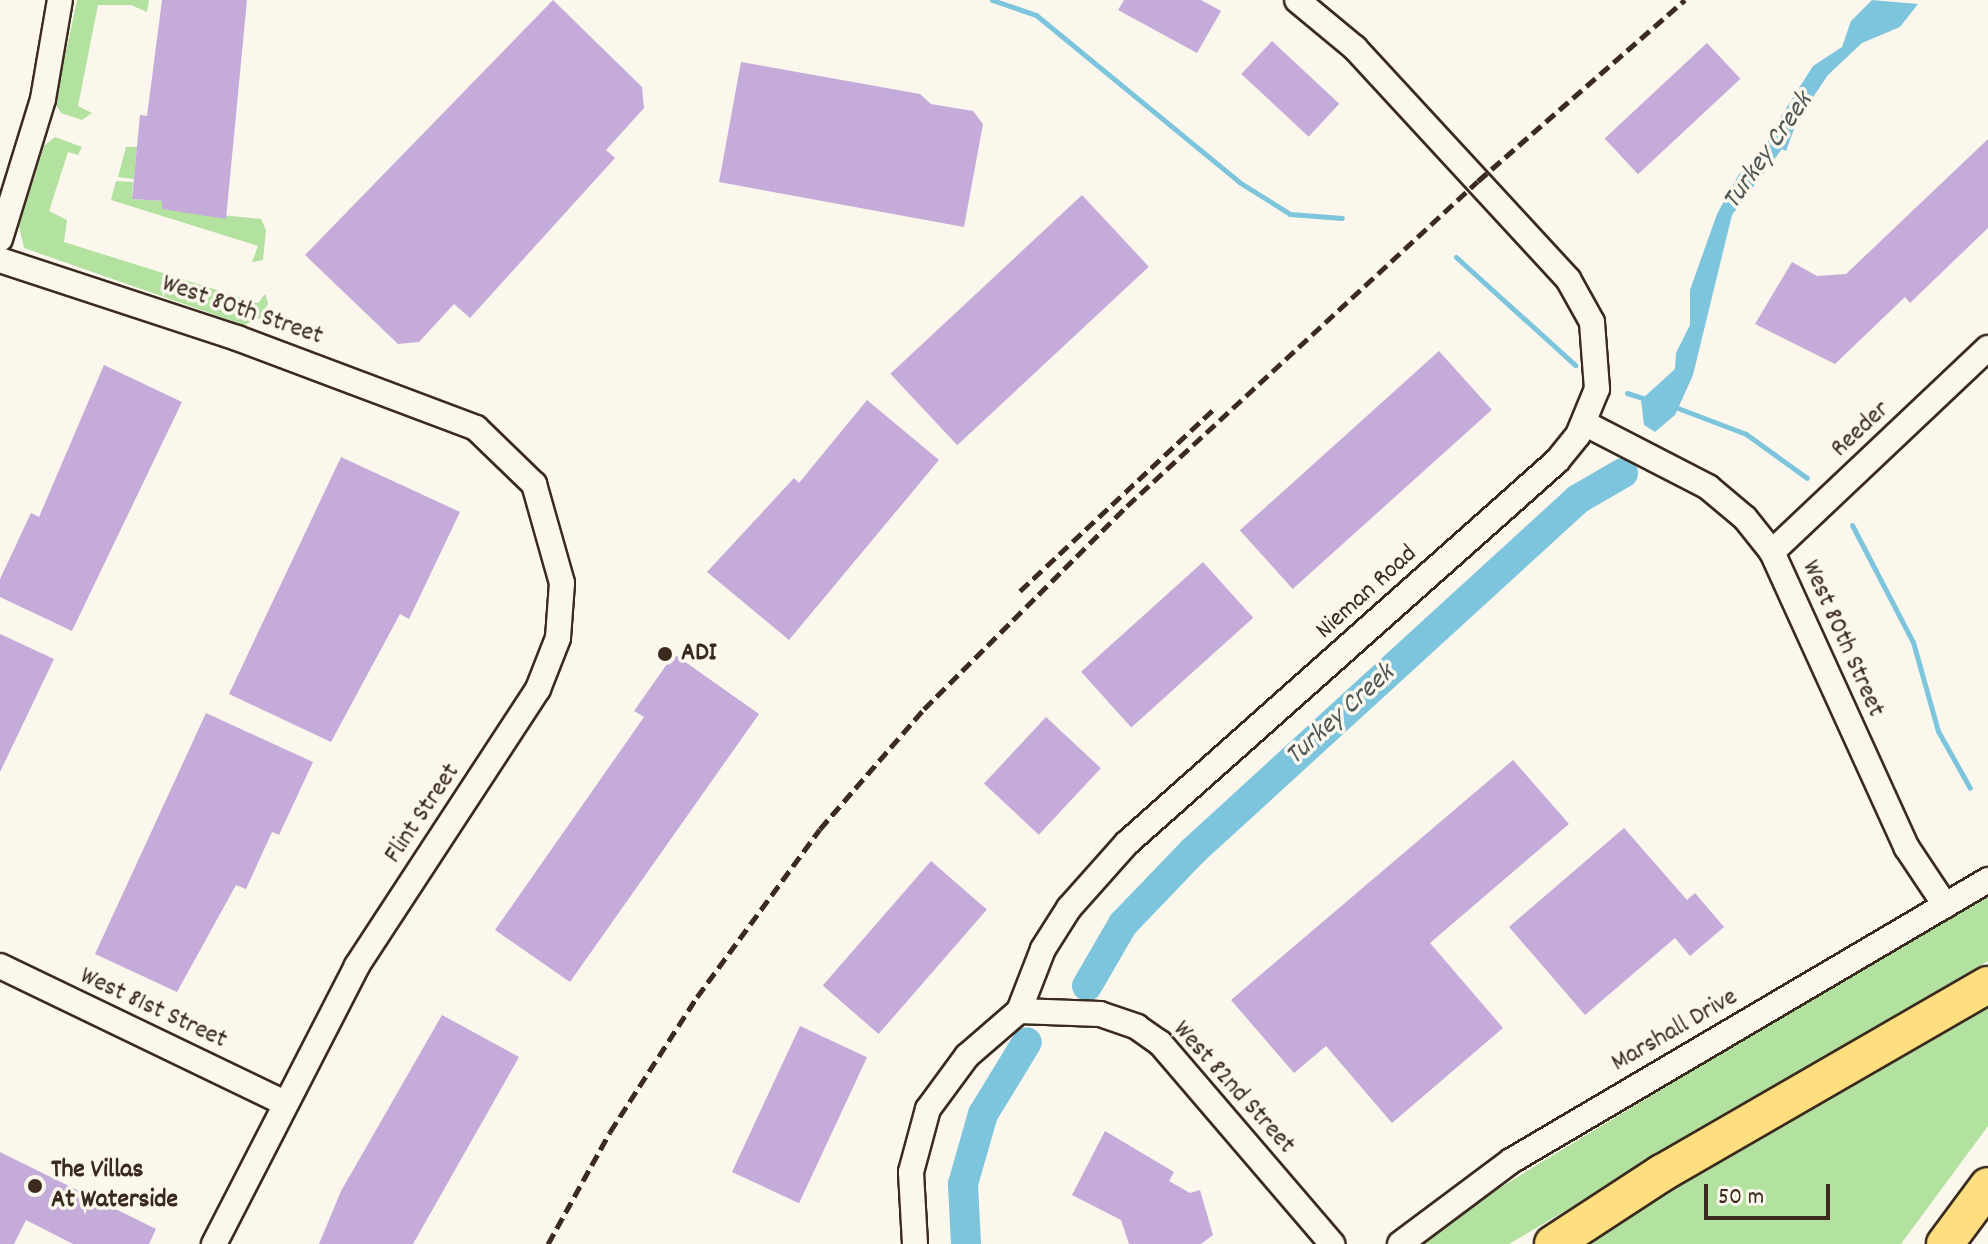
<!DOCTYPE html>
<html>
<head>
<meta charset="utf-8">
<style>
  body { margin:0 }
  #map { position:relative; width:1988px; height:1244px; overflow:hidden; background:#fbf7ec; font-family:Dekko,sans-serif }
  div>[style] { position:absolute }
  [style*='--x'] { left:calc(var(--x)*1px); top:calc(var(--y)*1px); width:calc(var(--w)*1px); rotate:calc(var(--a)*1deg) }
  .green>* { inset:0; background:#b2e1a0 }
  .water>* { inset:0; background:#7dc5dd }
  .stream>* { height:5px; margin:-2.5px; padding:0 2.5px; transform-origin:2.5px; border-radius:2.5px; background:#7dc5dd }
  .river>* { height:30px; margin:-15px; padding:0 15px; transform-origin:15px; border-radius:15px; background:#7dc5dd }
  .building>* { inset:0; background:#c5abd9; transform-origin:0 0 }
  .roads { filter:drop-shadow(2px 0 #3b2a1e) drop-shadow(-2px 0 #3b2a1e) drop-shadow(0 2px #3b2a1e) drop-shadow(0 -2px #3b2a1e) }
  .minor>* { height:24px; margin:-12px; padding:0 12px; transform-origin:12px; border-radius:12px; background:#fbf7ec }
  .highway>* { height:36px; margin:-18px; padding:0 18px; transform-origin:18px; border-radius:18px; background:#fedf80 }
  .rail>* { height:5px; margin-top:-2.5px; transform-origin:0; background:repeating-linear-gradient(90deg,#3b2a1e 0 12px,transparent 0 18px) }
  .dots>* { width:22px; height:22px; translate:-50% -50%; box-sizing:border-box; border:4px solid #fbf7ec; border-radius:50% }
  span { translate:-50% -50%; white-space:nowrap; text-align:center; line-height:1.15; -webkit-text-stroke:7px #fbf7ec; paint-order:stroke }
  .street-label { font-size:26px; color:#3b2a1e }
  .poi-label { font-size:26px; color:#3b2a1e; font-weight:700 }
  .left { translate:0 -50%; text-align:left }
  .water-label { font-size:28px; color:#4f5857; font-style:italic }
  .scale { position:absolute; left:1704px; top:1184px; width:126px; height:36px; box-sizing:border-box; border:4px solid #3b2a1e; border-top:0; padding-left:10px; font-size:24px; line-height:28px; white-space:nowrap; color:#3b2a1e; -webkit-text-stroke:6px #fbf7ec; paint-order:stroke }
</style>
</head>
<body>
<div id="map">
  <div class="green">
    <i style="clip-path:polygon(77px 0,149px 0,147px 12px,131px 5px,98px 5px,78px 106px,92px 113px,82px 120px,61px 113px,55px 103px)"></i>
    <i style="clip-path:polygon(55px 137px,82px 147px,78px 155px,68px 152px,49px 211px,67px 220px,64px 242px,258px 303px,265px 294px,268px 303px,263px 317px,244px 325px,24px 248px,19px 226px,44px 146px)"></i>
    <i style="clip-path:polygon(126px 147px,137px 147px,134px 179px,118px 177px)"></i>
    <i style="clip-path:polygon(116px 181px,133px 182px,132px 199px,162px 201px,162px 209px,261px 219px,266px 230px,263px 260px,252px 262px,258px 246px,111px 200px)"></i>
    <i style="clip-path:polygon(1988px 892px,1988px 961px,1509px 1244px,1420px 1244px,1442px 1224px,1540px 1163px)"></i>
    <i style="clip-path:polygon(1988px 983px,1988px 1126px,1901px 1244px,1587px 1244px)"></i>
  </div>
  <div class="water">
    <i style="clip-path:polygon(1872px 0,1918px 4px,1900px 27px,1862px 43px,1828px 75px,1797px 121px,1786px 151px,1782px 149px,1732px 215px,1693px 375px,1675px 415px,1655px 432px,1644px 425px,1641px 400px,1675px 369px,1676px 353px,1690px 325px,1690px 290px,1717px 214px,1739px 174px,1766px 151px,1769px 135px,1813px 66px,1842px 47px,1851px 21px)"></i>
  </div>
  <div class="stream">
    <i style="--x:992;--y:0;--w:46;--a:18.8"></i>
    <i style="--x:1036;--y:15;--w:263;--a:39.4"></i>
    <i style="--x:1239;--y:182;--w:60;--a:32.1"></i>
    <i style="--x:1290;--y:214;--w:52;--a:4.4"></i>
    <i style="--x:1456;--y:257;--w:161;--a:42.2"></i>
    <i style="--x:1627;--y:393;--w:20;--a:18"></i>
    <i style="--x:1675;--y:407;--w:76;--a:20.8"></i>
    <i style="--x:1746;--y:434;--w:75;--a:35.8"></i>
    <i style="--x:1852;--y:525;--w:132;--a:62.5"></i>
    <i style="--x:1913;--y:642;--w:92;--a:74.3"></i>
    <i style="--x:1938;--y:731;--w:65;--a:60.7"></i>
  </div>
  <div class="river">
    <i style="--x:1087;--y:986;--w:72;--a:-59.9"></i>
    <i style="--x:1123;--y:924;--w:100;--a:-46.2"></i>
    <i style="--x:1192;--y:852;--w:523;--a:-42.44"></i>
    <i style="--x:1578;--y:499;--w:52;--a:-30"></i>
    <i style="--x:966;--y:1244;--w:60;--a:-92.9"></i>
    <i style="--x:963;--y:1184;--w:73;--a:-74.1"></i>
    <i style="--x:983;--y:1114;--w:84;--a:-58.6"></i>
  </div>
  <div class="building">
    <i style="clip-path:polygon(162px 0,247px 0,226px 219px,162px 209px,162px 201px,132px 199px,140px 115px,147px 116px)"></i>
    <i style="clip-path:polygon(553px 0,642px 87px,644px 108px,606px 150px,615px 158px,470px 318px,454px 304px,419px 342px,398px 344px,305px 255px)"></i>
    <i style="clip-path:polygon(1124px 0,1201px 0,1221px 11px,1197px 53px,1118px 10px)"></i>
    <i style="left:1272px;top:41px;width:92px;height:45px;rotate:43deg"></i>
    <i style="left:1707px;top:43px;width:49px;height:140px;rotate:47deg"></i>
    <i style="clip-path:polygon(741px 62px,920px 94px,931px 104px,973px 111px,983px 124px,964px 227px,719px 182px)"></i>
    <i style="clip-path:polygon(1988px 139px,1988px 228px,1910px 303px,1905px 297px,1835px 364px,1755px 324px,1792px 262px,1817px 276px,1846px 274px)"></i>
    <i style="left:1082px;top:195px;width:98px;height:262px;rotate:47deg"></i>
    <i style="left:1439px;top:351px;width:79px;height:268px;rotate:48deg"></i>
    <i style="clip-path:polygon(104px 365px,182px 402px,72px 631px,0 597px,0 579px,31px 513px,39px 517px)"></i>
    <i style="clip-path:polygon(867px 400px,939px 460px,789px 640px,707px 572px,794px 478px,799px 483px)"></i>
    <i style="clip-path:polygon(341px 457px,460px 512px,409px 619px,400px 614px,331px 742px,229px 694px)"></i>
    <i style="left:1203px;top:562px;width:75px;height:164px;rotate:48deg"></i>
    <i style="clip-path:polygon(0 634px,54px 659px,0 772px)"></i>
    <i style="clip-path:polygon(674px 654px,759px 714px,570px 982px,495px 930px,644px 717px,634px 711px)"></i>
    <i style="clip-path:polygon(206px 713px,313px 762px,279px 835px,272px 832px,246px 889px,236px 885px,177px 992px,95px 954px)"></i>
    <i style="left:1046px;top:717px;width:75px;height:91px;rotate:43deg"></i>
    <i style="clip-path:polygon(1513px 760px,1569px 824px,1430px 943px,1503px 1028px,1392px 1123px,1326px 1046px,1294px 1073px,1231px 1000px)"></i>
    <i style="clip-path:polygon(1624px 828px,1687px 900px,1695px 893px,1724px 927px,1690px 956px,1675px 938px,1585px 1015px,1509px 927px)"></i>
    <i style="left:931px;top:861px;width:74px;height:165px;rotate:41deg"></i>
    <i style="clip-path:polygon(442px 1015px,519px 1057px,413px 1244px,319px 1244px,341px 1191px)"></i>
    <i style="left:800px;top:1026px;width:74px;height:161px;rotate:25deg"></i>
    <i style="clip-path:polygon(1105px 1131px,1174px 1172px,1169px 1181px,1190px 1193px,1200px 1190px,1213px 1235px,1201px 1244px,1129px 1244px,1121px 1220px,1072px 1195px)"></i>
    <i style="clip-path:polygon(0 1152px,156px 1229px,149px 1244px,73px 1244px,26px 1220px,14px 1244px,0 1244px)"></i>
  </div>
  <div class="roads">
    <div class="minor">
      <i style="--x:0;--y:239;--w:146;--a:-72.9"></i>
      <i style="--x:43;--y:99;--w:100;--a:-80.3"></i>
      <i style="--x:0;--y:260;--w:250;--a:18.2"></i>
      <i style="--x:237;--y:338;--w:255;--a:20.6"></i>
      <i style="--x:476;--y:428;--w:81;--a:44"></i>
      <i style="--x:534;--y:484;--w:103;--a:74.2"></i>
      <i style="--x:562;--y:583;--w:55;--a:94.2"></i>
      <i style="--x:558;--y:638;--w:55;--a:111.4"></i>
      <i style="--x:538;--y:689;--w:331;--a:123.2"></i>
      <i style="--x:357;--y:966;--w:313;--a:117.2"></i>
      <i style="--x:1584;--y:423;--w:140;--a:27.3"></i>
      <i style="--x:1708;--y:487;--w:48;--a:40"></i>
      <i style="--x:1745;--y:518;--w:43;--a:51.5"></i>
      <i style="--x:1772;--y:552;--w:325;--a:65.5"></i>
      <i style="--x:1907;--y:848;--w:69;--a:56.3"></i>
      <i style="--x:1772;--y:552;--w:297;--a:-43.4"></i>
      <i style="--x:0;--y:966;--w:314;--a:25.7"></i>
      <i style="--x:1019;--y:1011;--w:81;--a:2.1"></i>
      <i style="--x:1100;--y:1014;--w:39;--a:19"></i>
      <i style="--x:1137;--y:1027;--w:28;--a:35"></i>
      <i style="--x:1160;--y:1043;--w:265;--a:49.4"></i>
      <i style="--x:915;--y:1244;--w:72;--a:-93.2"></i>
      <i style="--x:911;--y:1172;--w:65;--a:-74.9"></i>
      <i style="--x:928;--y:1109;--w:66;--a:-53.7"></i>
      <i style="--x:967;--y:1056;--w:69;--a:-40.9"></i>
      <i style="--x:1019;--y:1011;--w:66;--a:-68.8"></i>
      <i style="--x:1043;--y:949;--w:49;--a:-57.6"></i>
      <i style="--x:1069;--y:908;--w:87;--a:-48.3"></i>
      <i style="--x:1127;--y:843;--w:575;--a:-41.62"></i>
      <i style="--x:1557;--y:461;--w:33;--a:-51"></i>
      <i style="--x:1578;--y:435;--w:50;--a:-67.6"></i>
      <i style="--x:1597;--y:389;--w:67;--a:-94.3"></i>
      <i style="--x:1592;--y:322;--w:49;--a:-119.2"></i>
      <i style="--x:1568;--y:279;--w:314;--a:-132.7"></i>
      <i style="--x:1355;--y:48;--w:75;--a:-140.4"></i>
      <i style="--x:1400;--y:1244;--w:139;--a:-36.8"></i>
      <i style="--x:1511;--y:1161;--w:554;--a:-30.5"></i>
    </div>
    <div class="highway">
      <i style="--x:1553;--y:1244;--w:130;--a:-33.1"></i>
      <i style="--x:1662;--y:1173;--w:376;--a:-30"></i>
      <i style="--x:1945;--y:1244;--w:72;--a:-53.4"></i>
    </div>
  </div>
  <div class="rail">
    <i style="--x:1020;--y:591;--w:267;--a:-43.2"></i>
    <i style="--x:548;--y:1244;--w:128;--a:-61"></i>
    <i style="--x:610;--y:1132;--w:161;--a:-57.2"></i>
    <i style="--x:697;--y:997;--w:208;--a:-53.8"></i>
    <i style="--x:820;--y:829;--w:159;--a:-49.1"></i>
    <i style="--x:924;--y:709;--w:287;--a:-45"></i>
    <i style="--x:1127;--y:506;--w:478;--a:-42.8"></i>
    <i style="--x:1478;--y:181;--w:275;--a:-41.2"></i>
  </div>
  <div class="dots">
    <i style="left:665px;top:654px;background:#3b2a1e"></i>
    <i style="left:35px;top:1186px;background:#3b2a1e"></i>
  </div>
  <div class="street-label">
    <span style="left:242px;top:311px;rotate:19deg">West 80th Street</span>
    <span style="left:1861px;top:430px;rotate:-43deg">Reeder</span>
    <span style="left:1367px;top:593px;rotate:-42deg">Nieman Road</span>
    <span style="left:1842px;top:639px;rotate:66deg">West 80th Street</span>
    <span style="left:423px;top:814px;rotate:-56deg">Flint Street</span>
    <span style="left:153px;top:1009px;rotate:25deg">West 81st Street</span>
    <span style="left:1675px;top:1031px;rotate:-30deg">Marshall Drive</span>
    <span style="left:1233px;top:1088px;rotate:48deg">West 82nd Street</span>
  </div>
  <div class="poi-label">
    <span class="left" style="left:681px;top:654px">ADI</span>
    <span class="left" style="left:51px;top:1186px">The Villas<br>At Waterside</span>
  </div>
  <div class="water-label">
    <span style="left:1769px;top:152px;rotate:-55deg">Turkey Creek</span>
    <span style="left:1341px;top:716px;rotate:-42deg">Turkey Creek</span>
  </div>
  <div class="scale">50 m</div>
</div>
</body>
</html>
